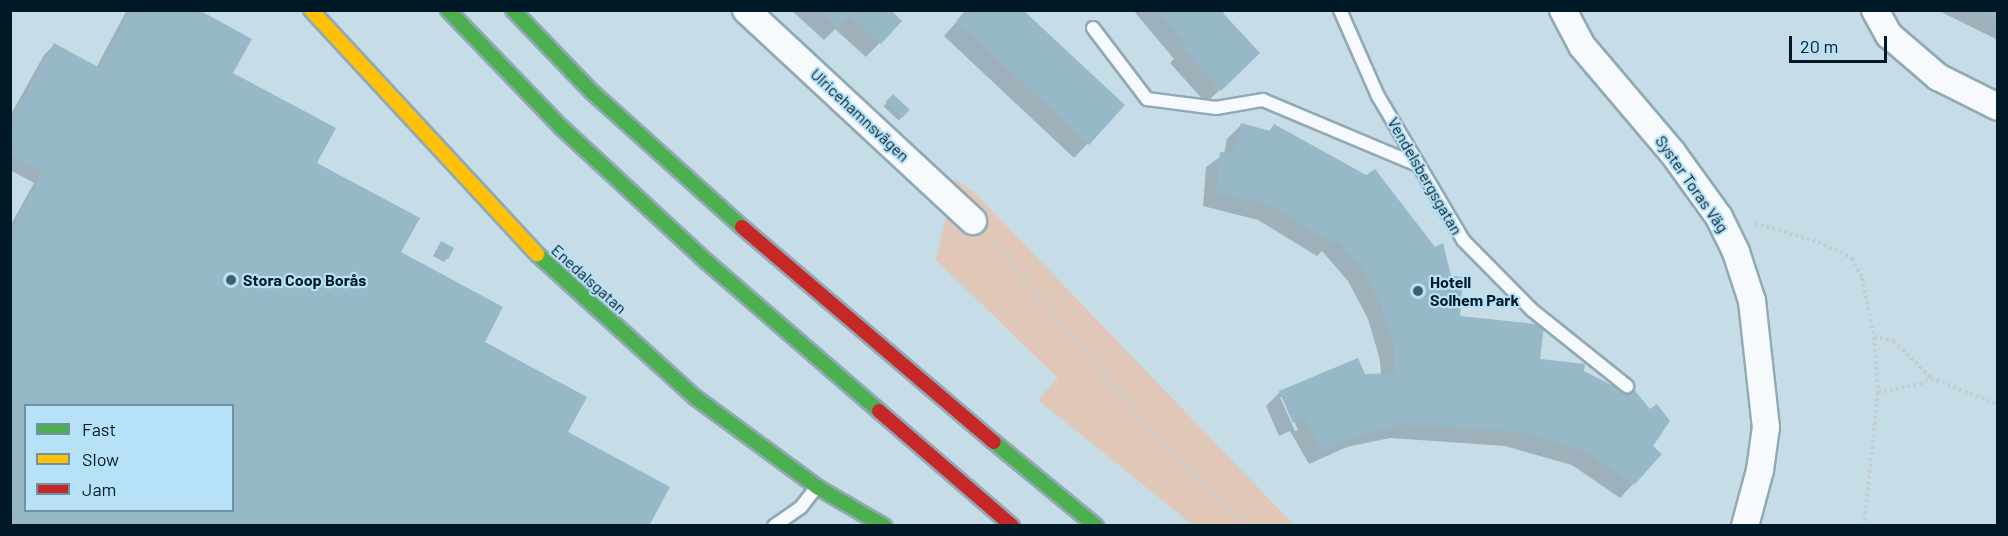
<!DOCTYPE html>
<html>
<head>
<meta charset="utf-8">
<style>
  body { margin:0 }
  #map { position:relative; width:2008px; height:536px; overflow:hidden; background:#c6dde8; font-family:Barlow,sans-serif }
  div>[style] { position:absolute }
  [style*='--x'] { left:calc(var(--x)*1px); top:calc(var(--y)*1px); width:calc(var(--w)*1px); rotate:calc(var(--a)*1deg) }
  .green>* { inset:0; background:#e0c7b8 }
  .shadow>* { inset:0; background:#0003; transform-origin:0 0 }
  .building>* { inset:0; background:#97b8c6; transform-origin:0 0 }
  .path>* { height:4px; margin-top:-2px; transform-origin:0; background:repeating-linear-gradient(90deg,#c6cdd0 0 3px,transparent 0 6px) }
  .roads { filter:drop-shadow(2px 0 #91a9b4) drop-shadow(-2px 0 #91a9b4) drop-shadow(0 2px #91a9b4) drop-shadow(0 -2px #91a9b4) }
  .lane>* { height:12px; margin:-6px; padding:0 6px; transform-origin:6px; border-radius:6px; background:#f6fafc }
  .street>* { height:26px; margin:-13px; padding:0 13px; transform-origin:13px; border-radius:13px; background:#f6fafc }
  .fast>* { height:14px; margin:-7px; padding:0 7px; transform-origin:7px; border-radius:7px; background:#4caf50 }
  .slow>* { height:14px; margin:-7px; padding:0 7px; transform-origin:7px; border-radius:7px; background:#ffc107 }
  .jam>* { height:14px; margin:-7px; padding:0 7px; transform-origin:7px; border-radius:7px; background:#c62828 }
  .dots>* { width:16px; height:16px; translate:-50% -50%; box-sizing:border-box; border:3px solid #b7e1f7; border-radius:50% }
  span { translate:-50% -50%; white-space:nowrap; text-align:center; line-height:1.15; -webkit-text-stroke:4.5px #b7e1f7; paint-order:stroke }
  .street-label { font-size:16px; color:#001926 }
  .poi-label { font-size:16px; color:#001926; font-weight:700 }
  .left { translate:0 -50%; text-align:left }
  .frame { position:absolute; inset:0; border:12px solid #001926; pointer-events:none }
  .legend { position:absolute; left:24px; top:404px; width:210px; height:108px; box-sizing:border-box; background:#b7e1f7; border:2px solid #6e91a3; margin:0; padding:8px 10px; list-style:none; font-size:18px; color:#001926 }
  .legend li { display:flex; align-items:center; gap:12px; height:30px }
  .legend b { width:30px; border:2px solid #6e91a3 }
  .scale { position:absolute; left:1789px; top:36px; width:98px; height:27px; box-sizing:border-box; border:3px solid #001926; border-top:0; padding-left:8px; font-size:18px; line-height:21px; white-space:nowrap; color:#001926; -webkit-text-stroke:4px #b7e1f7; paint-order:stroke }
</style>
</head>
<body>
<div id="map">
  <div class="green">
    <i style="clip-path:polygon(955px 179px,974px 192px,1294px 525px,1193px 525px,1038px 400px,1058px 378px,936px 260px)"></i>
  </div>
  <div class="shadow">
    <i style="clip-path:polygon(evenodd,127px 10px,196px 10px,231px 74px,566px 432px,647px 526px,10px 526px,10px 226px,34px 183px,10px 170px,10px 116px,44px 55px,54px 45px,96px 68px,127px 10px,26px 406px,232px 406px,232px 510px,26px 510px,26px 406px)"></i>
    <i style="clip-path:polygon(791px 10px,889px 10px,900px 21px,866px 57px,835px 29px,824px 40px)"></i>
    <i style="clip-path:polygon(967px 10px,1123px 105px,1074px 158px,944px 36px)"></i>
    <i style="clip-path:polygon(1133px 10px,1224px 10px,1222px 13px,1258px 53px,1206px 103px,1170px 63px,1174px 59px)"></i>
    <i style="clip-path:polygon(1937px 10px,1998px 10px,1998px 40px)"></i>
    <i style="left:893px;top:96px;width:21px;height:14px;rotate:43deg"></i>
    <i style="clip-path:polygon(evenodd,1241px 125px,1268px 132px,1274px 126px,1458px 317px,1539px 361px,1582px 372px,1651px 446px,1633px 484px,1620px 498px,1572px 465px,1505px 446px,1390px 438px,1347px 447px,1309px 464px,1290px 431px,1279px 436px,1266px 406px,1280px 392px,1381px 375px,1380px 360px,1368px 319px,1348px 281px,1322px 251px,1317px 256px,1258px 220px,1203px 206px,1206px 167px,1224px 154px,1227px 139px,1241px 125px,1280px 397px,1283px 397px,1298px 430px,1295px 431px,1280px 397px)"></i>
    <i style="clip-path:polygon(441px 243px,447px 258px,444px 262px,433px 256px)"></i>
  </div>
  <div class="building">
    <i style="clip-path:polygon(evenodd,131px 10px,199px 10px,252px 39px,233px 73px,336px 128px,317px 163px,420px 218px,401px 252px,503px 307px,485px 342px,587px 397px,568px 432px,670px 487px,649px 526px,10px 526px,10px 232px,43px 173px,10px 155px,10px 122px,54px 43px,100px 68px,131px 10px,26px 406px,232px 406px,232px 510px,26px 510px,26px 406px)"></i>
    <i style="clip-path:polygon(820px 10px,891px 10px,902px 21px,881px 44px,849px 15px,838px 28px)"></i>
    <i style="clip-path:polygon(966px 10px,1023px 10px,1125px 105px,1089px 145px,956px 21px)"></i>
    <i style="clip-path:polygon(1155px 10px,1226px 10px,1223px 13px,1260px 53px,1221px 91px,1182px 48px,1187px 44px)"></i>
    <i style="clip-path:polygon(1974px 10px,1998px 10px,1998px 21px)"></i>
    <i style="left:893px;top:94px;width:23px;height:11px;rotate:43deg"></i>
    <i style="clip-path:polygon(1241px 123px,1270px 131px,1274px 124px,1366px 175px,1375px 169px,1435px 247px,1443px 243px,1451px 276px,1463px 277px,1460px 316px,1544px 325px,1540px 359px,1585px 364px,1584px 371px,1625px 392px,1632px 387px,1650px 409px,1657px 404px,1670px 421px,1653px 446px,1662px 454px,1634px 485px,1587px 452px,1519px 432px,1405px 425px,1362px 434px,1323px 452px,1304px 418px,1293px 423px,1279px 391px,1358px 358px,1365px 374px,1395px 373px,1393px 345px,1381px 305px,1361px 267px,1336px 239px,1332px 244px,1272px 206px,1216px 193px,1220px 152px,1234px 153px)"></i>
    <i style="left:441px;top:241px;width:15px;height:13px;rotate:28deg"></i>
  </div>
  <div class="path">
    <i style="--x:1755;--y:223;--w:66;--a:16.8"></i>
    <i style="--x:1818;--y:242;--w:38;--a:25"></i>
    <i style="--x:1852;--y:258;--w:22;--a:63"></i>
    <i style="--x:1862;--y:278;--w:60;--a:78.5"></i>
    <i style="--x:1874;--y:337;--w:55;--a:85.8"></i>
    <i style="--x:1878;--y:392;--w:135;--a:96"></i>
    <i style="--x:992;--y:242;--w:252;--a:49.7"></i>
    <i style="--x:1155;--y:434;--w:129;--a:45.6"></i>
    <i style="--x:1874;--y:337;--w:20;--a:11"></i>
    <i style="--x:1894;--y:341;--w:52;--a:45"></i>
    <i style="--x:1931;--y:378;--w:72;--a:21.9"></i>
    <i style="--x:1878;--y:392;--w:43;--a:-10.8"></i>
    <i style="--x:1920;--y:384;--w:13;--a:-29"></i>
  </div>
  <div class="roads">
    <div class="lane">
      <i style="--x:1340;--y:10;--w:94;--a:66.2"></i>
      <i style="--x:1378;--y:96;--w:167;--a:59.4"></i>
      <i style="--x:1463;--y:240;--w:98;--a:45.4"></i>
      <i style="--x:1532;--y:310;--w:122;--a:38.7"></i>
      <i style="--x:1093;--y:28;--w:89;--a:52.7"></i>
      <i style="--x:1147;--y:99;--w:70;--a:7.4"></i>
      <i style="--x:1216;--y:108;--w:48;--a:-9.7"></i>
      <i style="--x:1263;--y:100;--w:168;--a:22.8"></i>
      <i style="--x:774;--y:526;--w:33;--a:-35"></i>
      <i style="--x:801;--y:507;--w:24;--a:-52"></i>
    </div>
    <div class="street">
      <i style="--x:746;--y:10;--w:310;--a:42.9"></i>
      <i style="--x:1563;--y:10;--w:41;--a:62.2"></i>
      <i style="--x:1582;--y:46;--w:139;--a:49.7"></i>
      <i style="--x:1672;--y:152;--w:80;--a:54.1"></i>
      <i style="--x:1719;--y:217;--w:39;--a:64"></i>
      <i style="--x:1736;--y:252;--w:52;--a:71.9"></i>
      <i style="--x:1752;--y:301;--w:127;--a:83.7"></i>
      <i style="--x:1766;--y:427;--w:43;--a:97.9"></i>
      <i style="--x:1760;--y:470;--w:58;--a:105"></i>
      <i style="--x:1875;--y:10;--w:29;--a:61"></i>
      <i style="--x:1889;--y:35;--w:65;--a:40.6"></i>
      <i style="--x:1938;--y:77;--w:67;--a:26.6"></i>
    </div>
    <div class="fast">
      <i style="--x:448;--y:10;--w:163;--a:46"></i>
      <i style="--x:561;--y:127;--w:199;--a:42.8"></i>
      <i style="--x:707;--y:262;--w:228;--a:40.9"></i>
      <i style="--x:513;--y:10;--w:114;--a:46.1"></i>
      <i style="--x:592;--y:92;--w:202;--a:42"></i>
      <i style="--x:537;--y:254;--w:215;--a:42.2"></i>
      <i style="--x:696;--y:398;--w:150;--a:36.3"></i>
      <i style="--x:817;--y:487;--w:78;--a:30.2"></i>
      <i style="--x:994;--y:442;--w:132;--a:39.5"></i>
    </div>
    <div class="slow">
      <i style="--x:311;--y:10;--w:333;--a:47.2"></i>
    </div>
    <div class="jam">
      <i style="--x:742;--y:227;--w:331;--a:40.5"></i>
      <i style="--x:879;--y:411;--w:176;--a:40.8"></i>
    </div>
  </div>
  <div class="dots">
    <i style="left:231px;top:280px;background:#455e6a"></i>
    <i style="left:1418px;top:291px;background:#455e6a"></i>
  </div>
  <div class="street-label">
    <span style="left:860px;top:115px;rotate:43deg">Ulricehamnsvägen</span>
    <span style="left:1425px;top:176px;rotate:60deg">Vendelsbergsgatan</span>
    <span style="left:1692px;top:184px;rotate:55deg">Syster Toras Väg</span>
    <span style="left:589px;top:279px;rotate:42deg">Enedalsgatan</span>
  </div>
  <div class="poi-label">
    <span class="left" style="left:243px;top:280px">Stora Coop Borås</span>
    <span class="left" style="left:1430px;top:291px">Hotell<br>Solhem Park</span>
  </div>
  <div class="frame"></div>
  <ul class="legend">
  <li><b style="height:8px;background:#4caf50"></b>Fast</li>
  <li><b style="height:8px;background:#ffc107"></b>Slow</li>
  <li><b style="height:8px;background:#c62828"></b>Jam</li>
  </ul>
  <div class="scale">20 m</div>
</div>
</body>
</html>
